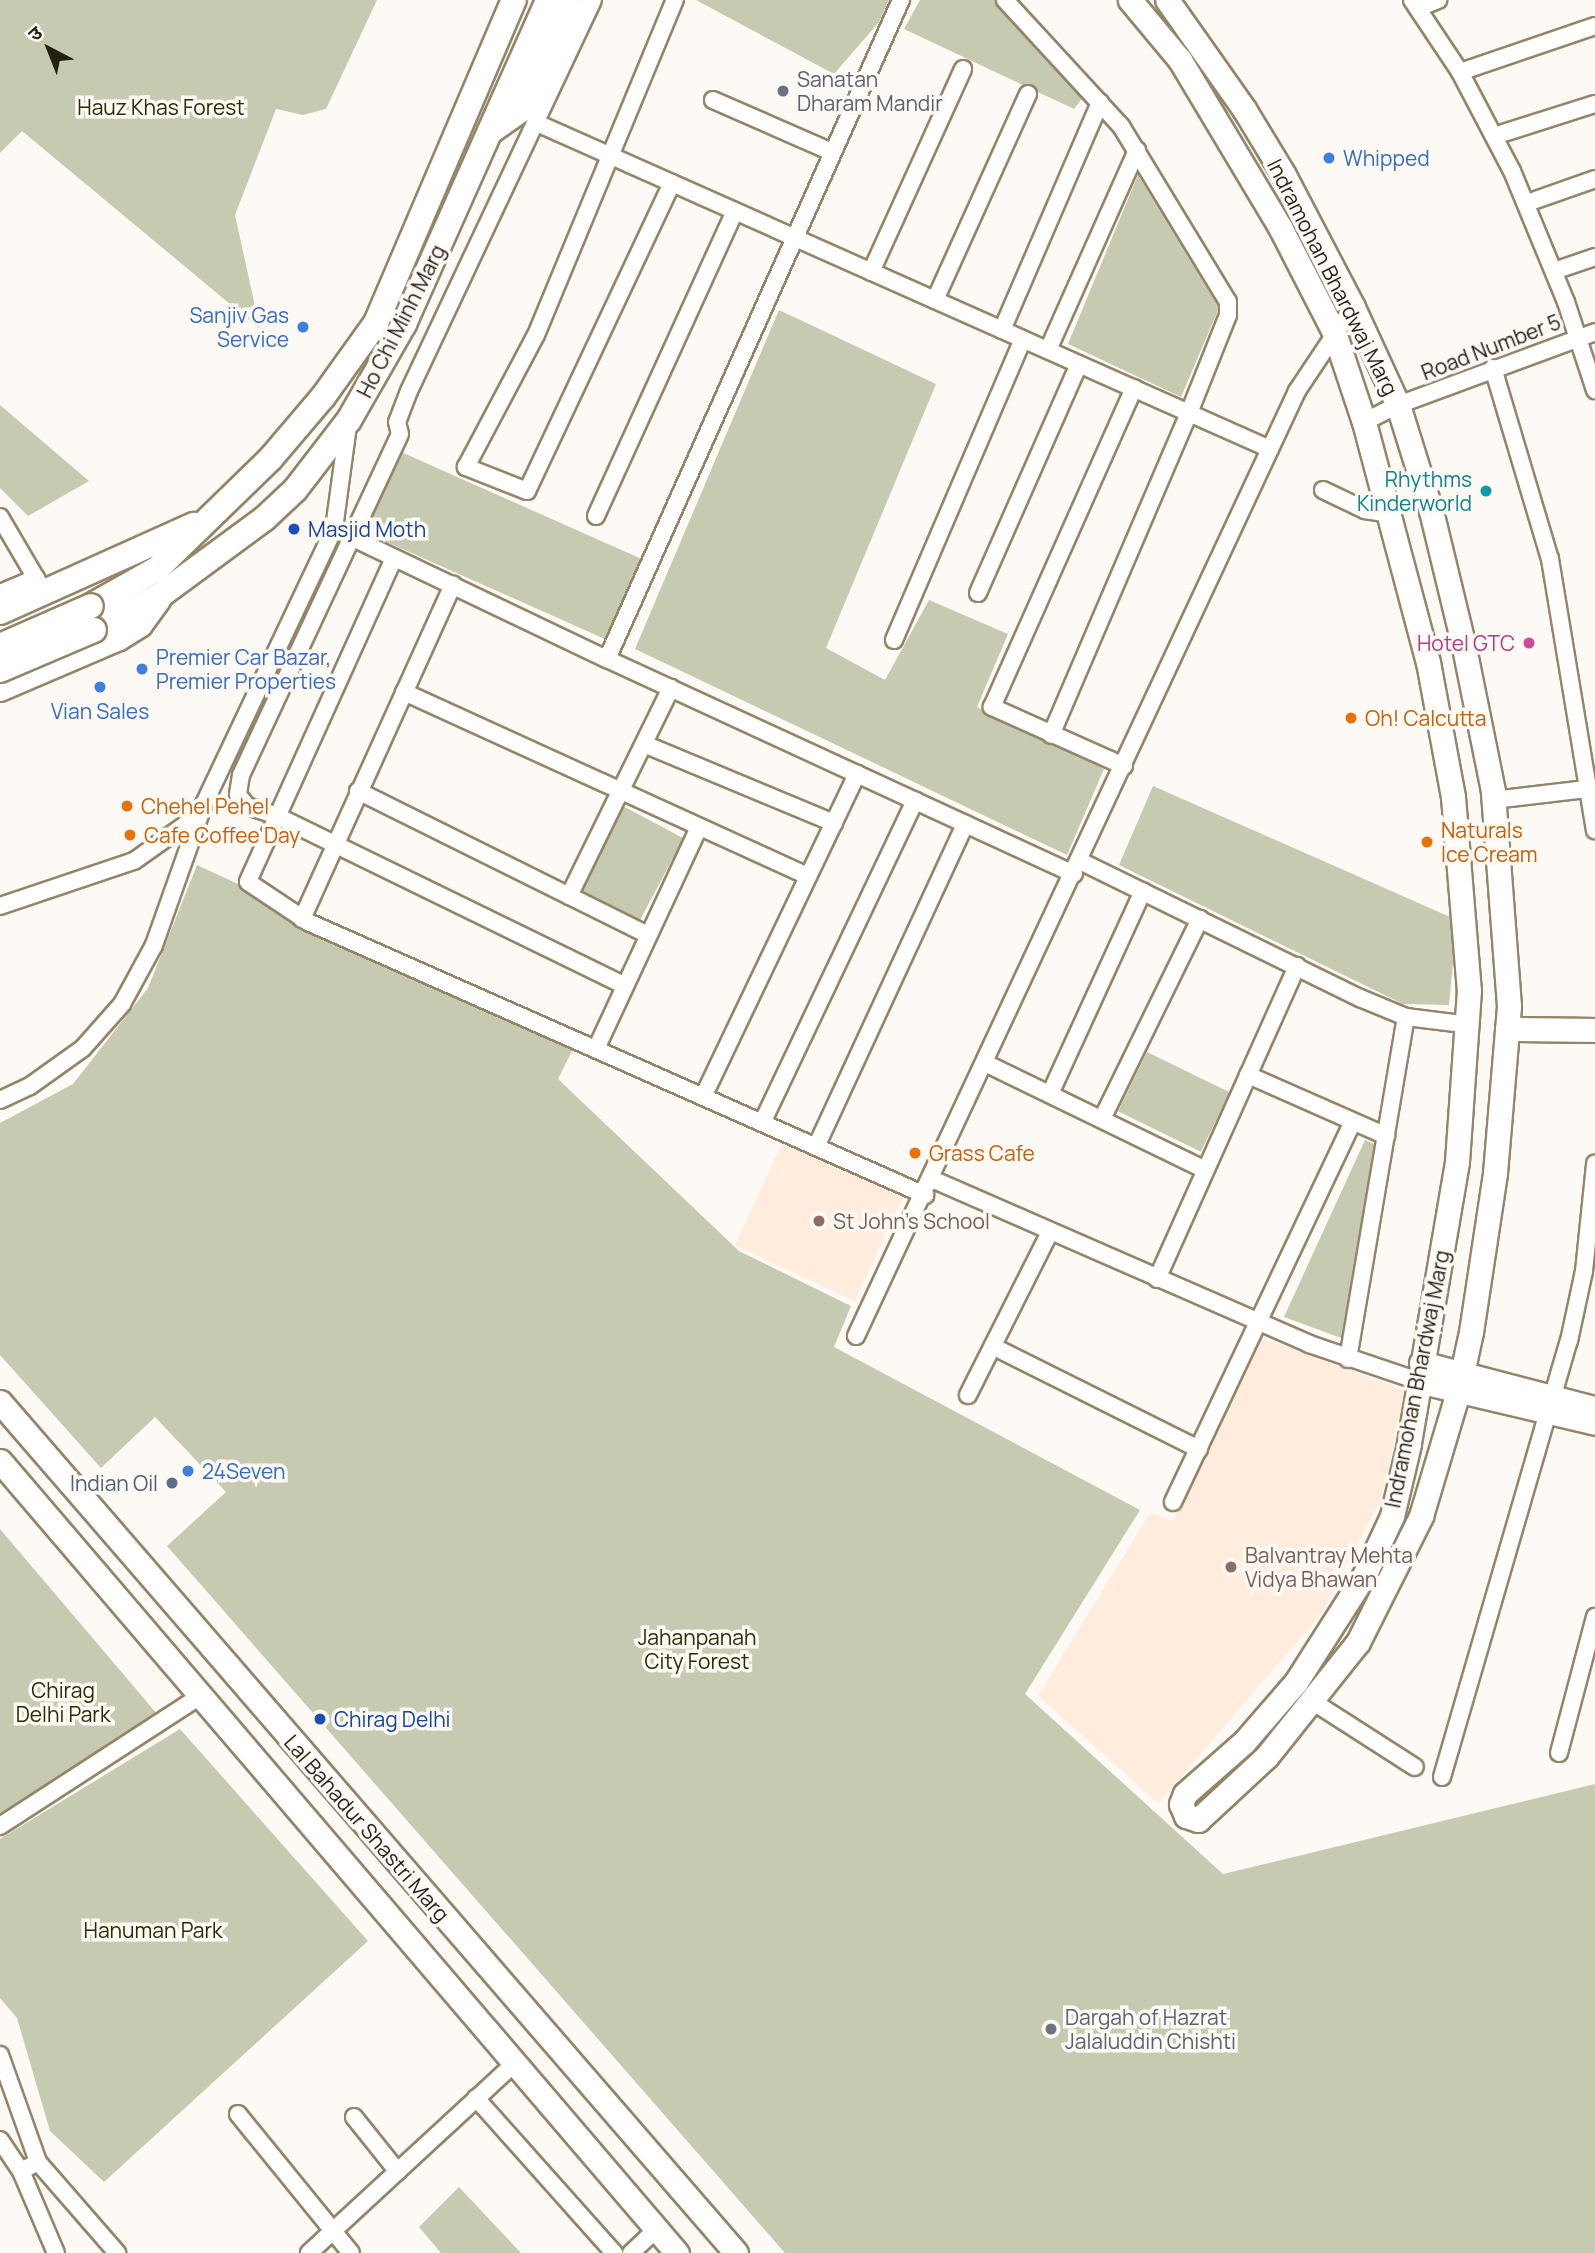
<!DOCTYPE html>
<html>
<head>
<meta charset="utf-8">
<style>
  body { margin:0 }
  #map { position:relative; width:1595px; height:2253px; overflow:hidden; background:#fdf9f4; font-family:Manrope,"Noto Sans Devanagari",sans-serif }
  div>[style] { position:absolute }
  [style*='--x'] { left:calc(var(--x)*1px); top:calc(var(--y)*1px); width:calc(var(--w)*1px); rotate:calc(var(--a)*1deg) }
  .education>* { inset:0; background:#ffecdc; transform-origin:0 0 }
  .green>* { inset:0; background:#c6cab1; transform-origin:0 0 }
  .roads { filter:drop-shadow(2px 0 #94856a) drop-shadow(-2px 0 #94856a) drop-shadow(0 2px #94856a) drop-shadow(0 -2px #94856a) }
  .street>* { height:16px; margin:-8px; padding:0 8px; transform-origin:8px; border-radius:8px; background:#fff }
  .secondary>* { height:23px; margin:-11.5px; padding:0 11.5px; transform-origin:11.5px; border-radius:11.5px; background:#fff }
  .primary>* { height:24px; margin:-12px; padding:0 12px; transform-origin:12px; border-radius:12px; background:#fff }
  .bridges { filter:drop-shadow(2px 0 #94856a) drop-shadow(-2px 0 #94856a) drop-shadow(0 2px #94856a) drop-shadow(0 -2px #94856a) }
  .primary-bridge>* { height:24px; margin:-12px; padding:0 12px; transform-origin:12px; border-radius:12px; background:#fff }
  .dots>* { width:19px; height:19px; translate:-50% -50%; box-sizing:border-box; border:4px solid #fdf9f4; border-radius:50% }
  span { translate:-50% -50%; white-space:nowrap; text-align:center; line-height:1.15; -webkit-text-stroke:7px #fdf9f4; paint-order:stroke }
  .worship-label { font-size:21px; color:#5b616d }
  .left { translate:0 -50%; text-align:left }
  .park-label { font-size:21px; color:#282d00 }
  .shop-label { font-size:21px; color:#366cbe }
  .right { translate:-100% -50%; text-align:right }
  .street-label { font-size:21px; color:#241e13 }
  .culture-label { font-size:21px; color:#0d838f }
  .transit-label { font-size:21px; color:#164399 }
  .hotel-label { font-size:21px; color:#b23c85 }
  .food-label { font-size:21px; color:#c56008 }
  .education-label { font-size:21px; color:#785e54 }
  .service-label { font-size:21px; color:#4e5e75 }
  .north { position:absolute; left:14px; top:14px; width:70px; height:70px; -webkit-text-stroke:5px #fdf9f4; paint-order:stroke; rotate:318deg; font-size:19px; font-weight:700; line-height:28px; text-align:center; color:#241e13 }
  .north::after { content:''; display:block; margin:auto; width:24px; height:32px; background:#241e13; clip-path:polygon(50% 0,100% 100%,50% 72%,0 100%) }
</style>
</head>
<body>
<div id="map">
  <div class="education">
    <i style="left:783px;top:1142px;width:132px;height:114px;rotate:25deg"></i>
    <i style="clip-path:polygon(1261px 1338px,1406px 1391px,1381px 1498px,1322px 1613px,1158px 1803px,1038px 1696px,1150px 1513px,1173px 1521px)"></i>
  </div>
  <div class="green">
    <i style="clip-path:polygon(0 0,377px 0,326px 109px,303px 115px,276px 109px,235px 215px,260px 329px,22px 131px,0 153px)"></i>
    <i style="clip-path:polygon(696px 0,889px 0,879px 22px,834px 74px)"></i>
    <i style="clip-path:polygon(920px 0,996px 0,1084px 96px,1074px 109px,904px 29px)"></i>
    <i style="clip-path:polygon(1138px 175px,1219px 308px,1181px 397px,1068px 344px)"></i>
    <i style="clip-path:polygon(779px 310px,936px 384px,826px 648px,885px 680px,929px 600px,1008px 634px,977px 707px,1104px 769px,1067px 855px,635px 649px)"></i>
    <i style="clip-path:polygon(0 405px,89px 481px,28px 516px,0 488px)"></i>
    <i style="left:399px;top:451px;width:265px;height:88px;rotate:24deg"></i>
    <i style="clip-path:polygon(1153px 786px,1457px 920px,1449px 1005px,1403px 1004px,1119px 865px)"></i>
    <i style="left:619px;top:804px;width:73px;height:99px;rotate:28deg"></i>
    <i style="clip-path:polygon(197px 865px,577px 1041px,558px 1079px,739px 1251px,851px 1306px,834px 1347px,1140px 1510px,1025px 1694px,1223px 1874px,1595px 1784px,1595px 2253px,785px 2253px,167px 1546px,226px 1492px,155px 1417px,101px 1468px,0 1355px,0 1123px,73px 1084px,148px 988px)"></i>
    <i style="left:1147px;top:1052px;width:92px;height:66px;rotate:26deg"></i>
    <i style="clip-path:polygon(1365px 1140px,1376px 1145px,1344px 1339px,1284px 1317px)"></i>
    <i style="clip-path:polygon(0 1529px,158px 1715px,0 1817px)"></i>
    <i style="clip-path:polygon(180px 1729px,368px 1941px,104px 2182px,50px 2131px,17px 2018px,0 1998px,0 1839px)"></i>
    <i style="clip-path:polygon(459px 2187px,521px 2253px,441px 2253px,419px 2227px)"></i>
  </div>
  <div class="roads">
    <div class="street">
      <i style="--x:593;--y:0;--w:432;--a:115.2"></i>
      <i style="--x:409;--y:391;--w:33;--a:111"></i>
      <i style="--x:397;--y:422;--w:12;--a:76"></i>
      <i style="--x:400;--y:434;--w:376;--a:115"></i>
      <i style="--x:241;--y:775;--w:20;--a:99"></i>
      <i style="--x:238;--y:795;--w:14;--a:51"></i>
      <i style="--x:247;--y:806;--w:32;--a:18"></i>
      <i style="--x:277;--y:816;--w:386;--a:26"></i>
      <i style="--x:1005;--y:0;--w:171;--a:47.4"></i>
      <i style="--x:1121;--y:126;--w:206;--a:58.7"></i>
      <i style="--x:1228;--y:302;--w:13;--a:90"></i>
      <i style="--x:1228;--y:315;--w:105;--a:111.7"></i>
      <i style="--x:1189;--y:413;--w:350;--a:113.2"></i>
      <i style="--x:1412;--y:0;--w:87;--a:56.3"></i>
      <i style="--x:1460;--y:72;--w:112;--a:62.3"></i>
      <i style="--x:1512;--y:171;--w:142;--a:67.6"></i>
      <i style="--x:1566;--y:302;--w:93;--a:71.8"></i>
      <i style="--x:1418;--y:8;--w:22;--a:-22"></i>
      <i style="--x:1460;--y:72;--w:143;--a:-18.8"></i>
      <i style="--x:713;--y:100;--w:130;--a:23.6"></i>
      <i style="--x:539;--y:124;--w:800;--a:23.97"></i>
      <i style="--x:1494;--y:136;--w:106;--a:-17.6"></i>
      <i style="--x:672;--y:183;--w:340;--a:115.2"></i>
      <i style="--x:527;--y:491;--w:66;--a:-158.5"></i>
      <i style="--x:466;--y:467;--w:149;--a:-62.1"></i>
      <i style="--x:536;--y:335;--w:363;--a:-67.5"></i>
      <i style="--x:1527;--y:203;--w:72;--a:-19.4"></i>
      <i style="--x:1554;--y:271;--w:43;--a:-18.9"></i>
      <i style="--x:871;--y:272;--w:223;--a:-65.6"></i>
      <i style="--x:935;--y:300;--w:226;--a:-65.7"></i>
      <i style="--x:1002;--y:330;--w:248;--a:-66.7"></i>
      <i style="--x:1048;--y:350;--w:219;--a:-66"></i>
      <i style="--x:1493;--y:368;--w:199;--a:73.4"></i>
      <i style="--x:1550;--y:559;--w:275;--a:80.6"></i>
      <i style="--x:1364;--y:422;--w:38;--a:-27"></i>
      <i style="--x:1398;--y:405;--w:210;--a:-20.3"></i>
      <i style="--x:1323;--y:490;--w:47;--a:25.5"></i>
      <i style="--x:1365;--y:510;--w:26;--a:9"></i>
      <i style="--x:596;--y:516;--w:335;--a:-65.5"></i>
      <i style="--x:0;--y:517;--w:87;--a:59.6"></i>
      <i style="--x:334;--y:529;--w:302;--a:25.5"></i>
      <i style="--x:607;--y:659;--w:722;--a:-65.96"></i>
      <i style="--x:394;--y:558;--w:355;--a:114.3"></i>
      <i style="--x:248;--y:882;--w:72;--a:33.7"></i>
      <i style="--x:308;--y:922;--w:675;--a:23.87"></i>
      <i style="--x:0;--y:593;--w:39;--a:-23"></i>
      <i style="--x:978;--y:593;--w:250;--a:-66.2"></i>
      <i style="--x:894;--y:640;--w:327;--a:-66.8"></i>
      <i style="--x:607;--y:659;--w:514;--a:24.72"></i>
      <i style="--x:404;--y:692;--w:443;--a:24.5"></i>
      <i style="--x:644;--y:744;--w:206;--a:22.6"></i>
      <i style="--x:1124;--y:766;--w:145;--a:-155.9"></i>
      <i style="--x:992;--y:707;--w:349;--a:-66"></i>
      <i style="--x:358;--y:791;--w:324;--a:26.4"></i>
      <i style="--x:1493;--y:800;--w:103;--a:-6.7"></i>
      <i style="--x:1080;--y:861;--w:312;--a:26.1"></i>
      <i style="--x:1360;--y:998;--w:50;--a:22.4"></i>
      <i style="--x:1406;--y:1017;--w:64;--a:7.1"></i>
      <i style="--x:569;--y:896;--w:232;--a:-63.9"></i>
      <i style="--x:0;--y:906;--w:141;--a:-18.6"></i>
      <i style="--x:134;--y:861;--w:80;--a:-35.3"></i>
      <i style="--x:302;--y:919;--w:367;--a:-65.7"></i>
      <i style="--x:596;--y:1049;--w:245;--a:-65.1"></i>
      <i style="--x:985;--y:1063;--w:245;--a:25.9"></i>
      <i style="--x:1248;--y:1075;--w:151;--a:23.8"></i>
      <i style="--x:1050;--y:1094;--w:223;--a:-65.4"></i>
      <i style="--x:703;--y:1097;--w:358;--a:-64.5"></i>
      <i style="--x:0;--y:1100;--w:33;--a:-25"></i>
      <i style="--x:30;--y:1086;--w:65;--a:-35.6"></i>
      <i style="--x:83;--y:1048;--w:59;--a:-48.4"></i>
      <i style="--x:122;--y:1004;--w:67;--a:-61.5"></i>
      <i style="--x:154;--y:945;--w:150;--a:-70.5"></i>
      <i style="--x:204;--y:804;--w:304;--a:-64.7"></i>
      <i style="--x:334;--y:529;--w:104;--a:-82.3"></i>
      <i style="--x:1102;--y:1119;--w:223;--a:-63.9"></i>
      <i style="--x:762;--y:1123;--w:357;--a:-64.6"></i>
      <i style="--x:816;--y:1147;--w:356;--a:-65.2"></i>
      <i style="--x:932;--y:1179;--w:412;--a:23.6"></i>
      <i style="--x:1309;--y:1344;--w:115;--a:18.7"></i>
      <i style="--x:1157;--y:1279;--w:343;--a:-65.9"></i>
      <i style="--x:856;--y:1336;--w:1043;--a:-64.98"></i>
      <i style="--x:1297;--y:391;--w:101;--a:-56.3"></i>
      <i style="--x:994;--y:1347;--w:229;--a:26.5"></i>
      <i style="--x:1348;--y:1359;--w:347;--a:-80.4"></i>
      <i style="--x:968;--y:1395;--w:182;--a:-63.3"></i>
      <i style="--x:1173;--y:1502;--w:420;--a:-64.7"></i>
      <i style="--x:1312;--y:1701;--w:122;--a:32.7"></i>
      <i style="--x:1559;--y:1753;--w:141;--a:-75.2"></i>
      <i style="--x:1442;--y:1777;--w:454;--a:-73.8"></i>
      <i style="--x:1569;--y:1341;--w:72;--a:-77.9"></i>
      <i style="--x:1584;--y:1271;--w:108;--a:-84.1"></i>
      <i style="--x:0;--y:1826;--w:239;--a:-33"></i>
      <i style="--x:0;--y:2055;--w:114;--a:70.4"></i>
      <i style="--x:38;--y:2162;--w:121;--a:49"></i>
      <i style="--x:476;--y:2098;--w:208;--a:48.3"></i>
      <i style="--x:238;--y:2114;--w:179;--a:50.9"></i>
      <i style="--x:354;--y:2117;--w:70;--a:51.3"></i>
      <i style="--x:0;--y:2140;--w:37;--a:56"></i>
      <i style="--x:38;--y:2162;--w:19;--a:152"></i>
      <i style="--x:21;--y:2171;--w:89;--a:66.9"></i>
      <i style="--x:309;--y:2253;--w:280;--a:-42.7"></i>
      <i style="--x:631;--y:2253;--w:35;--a:-43"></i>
    </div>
    <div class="secondary">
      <i style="--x:1130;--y:0;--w:78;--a:50.2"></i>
      <i style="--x:1180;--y:60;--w:195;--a:59.1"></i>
      <i style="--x:1280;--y:227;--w:118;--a:62.8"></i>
      <i style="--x:1334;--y:332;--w:95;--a:71.6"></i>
      <i style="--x:1364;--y:422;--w:248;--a:75.1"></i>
      <i style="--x:1428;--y:662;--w:137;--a:79.5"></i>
      <i style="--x:1453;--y:797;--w:194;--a:85.3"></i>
      <i style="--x:1469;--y:990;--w:172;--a:94"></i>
      <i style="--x:1457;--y:1162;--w:286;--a:99.7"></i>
      <i style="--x:1409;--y:1444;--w:74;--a:103.3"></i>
      <i style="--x:1392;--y:1516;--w:64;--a:115"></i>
      <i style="--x:1365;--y:1574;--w:128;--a:122.6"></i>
      <i style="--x:1296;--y:1682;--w:79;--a:130.9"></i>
      <i style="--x:1244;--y:1742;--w:79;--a:138.6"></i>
      <i style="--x:1185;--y:1794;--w:11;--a:112"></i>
      <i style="--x:1181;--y:1804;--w:13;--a:67"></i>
      <i style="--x:1186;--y:1816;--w:13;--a:18"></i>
      <i style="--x:1198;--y:1820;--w:94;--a:-42.8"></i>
      <i style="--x:1267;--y:1756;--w:146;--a:-51.4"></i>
      <i style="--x:1358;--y:1642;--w:141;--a:-63.4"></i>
      <i style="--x:1421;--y:1516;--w:129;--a:-73.4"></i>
      <i style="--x:1458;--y:1392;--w:61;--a:-77.8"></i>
      <i style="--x:1471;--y:1332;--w:161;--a:-81.4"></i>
      <i style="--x:1495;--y:1173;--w:168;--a:-85.2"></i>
      <i style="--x:1509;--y:1006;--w:216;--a:-94.3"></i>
      <i style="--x:1493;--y:791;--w:147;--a:-101.4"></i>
      <i style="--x:1464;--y:647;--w:140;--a:-103.6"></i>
      <i style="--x:1431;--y:511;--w:111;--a:-107.3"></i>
      <i style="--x:1398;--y:405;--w:108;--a:-114.7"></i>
      <i style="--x:1353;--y:307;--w:149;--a:-117.6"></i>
      <i style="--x:1284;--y:175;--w:77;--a:-121.2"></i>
      <i style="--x:1244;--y:109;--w:133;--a:-125.2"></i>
      <i style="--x:492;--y:130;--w:37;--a:-35"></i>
      <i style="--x:522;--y:109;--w:120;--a:-65.4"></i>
      <i style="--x:1507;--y:1029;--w:88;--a:0.7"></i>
      <i style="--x:1421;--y:1363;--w:179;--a:14.6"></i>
      <i style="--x:1418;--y:1381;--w:182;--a:13.3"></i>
      <i style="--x:0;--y:1402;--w:1125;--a:49.14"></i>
      <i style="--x:0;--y:1461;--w:1042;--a:49.48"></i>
    </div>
    <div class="primary">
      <i style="--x:91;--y:606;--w:76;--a:-29.3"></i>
      <i style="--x:157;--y:569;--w:159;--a:-44.2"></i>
      <i style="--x:271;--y:458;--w:80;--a:-49.6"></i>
      <i style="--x:323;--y:397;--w:91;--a:-54.4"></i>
      <i style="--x:376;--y:323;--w:351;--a:-66.9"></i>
      <i style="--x:0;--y:612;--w:213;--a:-24.2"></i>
      <i style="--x:94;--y:630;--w:77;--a:-27.9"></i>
      <i style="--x:162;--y:594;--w:128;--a:-36.4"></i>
      <i style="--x:265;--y:518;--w:41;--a:-43"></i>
      <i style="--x:295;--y:490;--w:88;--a:-52.4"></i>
      <i style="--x:349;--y:420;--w:111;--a:-60.2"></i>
      <i style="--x:404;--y:324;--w:355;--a:-66"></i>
      <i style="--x:0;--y:689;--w:129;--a:-23.2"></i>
      <i style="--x:119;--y:638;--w:25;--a:-32"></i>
      <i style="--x:140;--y:625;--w:31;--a:-54"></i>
    </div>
  </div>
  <div class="bridges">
    <div class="primary-bridge">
      <i style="--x:0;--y:646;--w:99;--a:-23.7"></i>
      <i style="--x:0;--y:670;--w:102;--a:-23.1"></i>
    </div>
  </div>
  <div class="dots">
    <i style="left:783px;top:91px;background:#6b7280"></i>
    <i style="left:1329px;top:158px;background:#3f7fe0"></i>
    <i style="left:303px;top:327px;background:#3f7fe0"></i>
    <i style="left:1486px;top:491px;background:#0f9aa8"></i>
    <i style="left:294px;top:529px;background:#1a4fb4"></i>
    <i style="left:1529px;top:643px;background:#d1479c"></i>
    <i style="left:142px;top:669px;background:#3f7fe0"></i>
    <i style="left:100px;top:687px;background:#3f7fe0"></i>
    <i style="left:1351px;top:718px;background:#e8710a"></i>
    <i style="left:127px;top:806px;background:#e8710a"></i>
    <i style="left:130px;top:835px;background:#e8710a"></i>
    <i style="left:1427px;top:842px;background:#e8710a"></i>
    <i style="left:915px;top:1153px;background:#e8710a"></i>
    <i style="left:819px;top:1221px;background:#8d6e63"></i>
    <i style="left:188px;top:1471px;background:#3f7fe0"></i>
    <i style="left:172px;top:1483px;background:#5c6f8a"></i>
    <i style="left:1231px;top:1567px;background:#8d6e63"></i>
    <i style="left:320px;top:1719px;background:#1a4fb4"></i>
    <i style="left:1051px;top:2029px;background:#6b7280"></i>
  </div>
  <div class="worship-label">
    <span class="left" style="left:797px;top:91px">Sanatan<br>Dharam Mandir</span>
    <span class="left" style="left:1065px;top:2029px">Dargah of Hazrat<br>Jalaluddin Chishti</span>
  </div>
  <div class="park-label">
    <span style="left:161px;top:107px">Hauz Khas Forest</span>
    <span style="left:697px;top:1649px">Jahanpanah<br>City Forest</span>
    <span style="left:63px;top:1702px">Chirag<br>Delhi Park</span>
    <span style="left:153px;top:1930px">Hanuman Park</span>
  </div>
  <div class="shop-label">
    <span class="left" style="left:1343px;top:158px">Whipped</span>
    <span class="right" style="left:289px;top:327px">Sanjiv Gas<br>Service</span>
    <span class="left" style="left:156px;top:669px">Premier Car Bazar,<br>Premier Properties</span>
    <span style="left:100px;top:711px">Vian Sales</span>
    <span class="left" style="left:202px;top:1471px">24Seven</span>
  </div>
  <div class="street-label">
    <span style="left:1333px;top:277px;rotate:63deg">Indramohan Bhardwaj Marg</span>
    <span style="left:401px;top:321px;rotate:-63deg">Ho Chi Minh Marg</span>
    <span style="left:1491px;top:347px;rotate:-21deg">Road Number 5</span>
    <span style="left:1417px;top:1379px;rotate:-79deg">Indramohan Bhardwaj Marg</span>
    <span style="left:367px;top:1828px;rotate:49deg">Lal Bahadur Shastri Marg</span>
  </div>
  <div class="culture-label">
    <span class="right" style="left:1472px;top:491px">Rhythms<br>Kinderworld</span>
  </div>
  <div class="transit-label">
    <span class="left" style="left:308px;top:529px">Masjid Moth</span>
    <span class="left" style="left:334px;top:1719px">Chirag Delhi</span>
  </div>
  <div class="hotel-label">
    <span class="right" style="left:1515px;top:643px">Hotel GTC</span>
  </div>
  <div class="food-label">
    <span class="left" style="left:1365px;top:718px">Oh! Calcutta</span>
    <span class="left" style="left:141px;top:806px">Chehel Pehel</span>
    <span class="left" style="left:1441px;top:842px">Naturals<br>Ice Cream</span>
    <span class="left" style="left:144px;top:835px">Cafe Coffee Day</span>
    <span class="left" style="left:929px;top:1153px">Grass Cafe</span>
  </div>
  <div class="education-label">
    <span class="left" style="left:833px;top:1221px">St John's School</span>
    <span class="left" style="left:1245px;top:1567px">Balvantray Mehta<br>Vidya Bhawan</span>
  </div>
  <div class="service-label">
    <span class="right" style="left:158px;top:1483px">Indian Oil</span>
  </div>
  <div class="north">उ</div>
</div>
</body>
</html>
